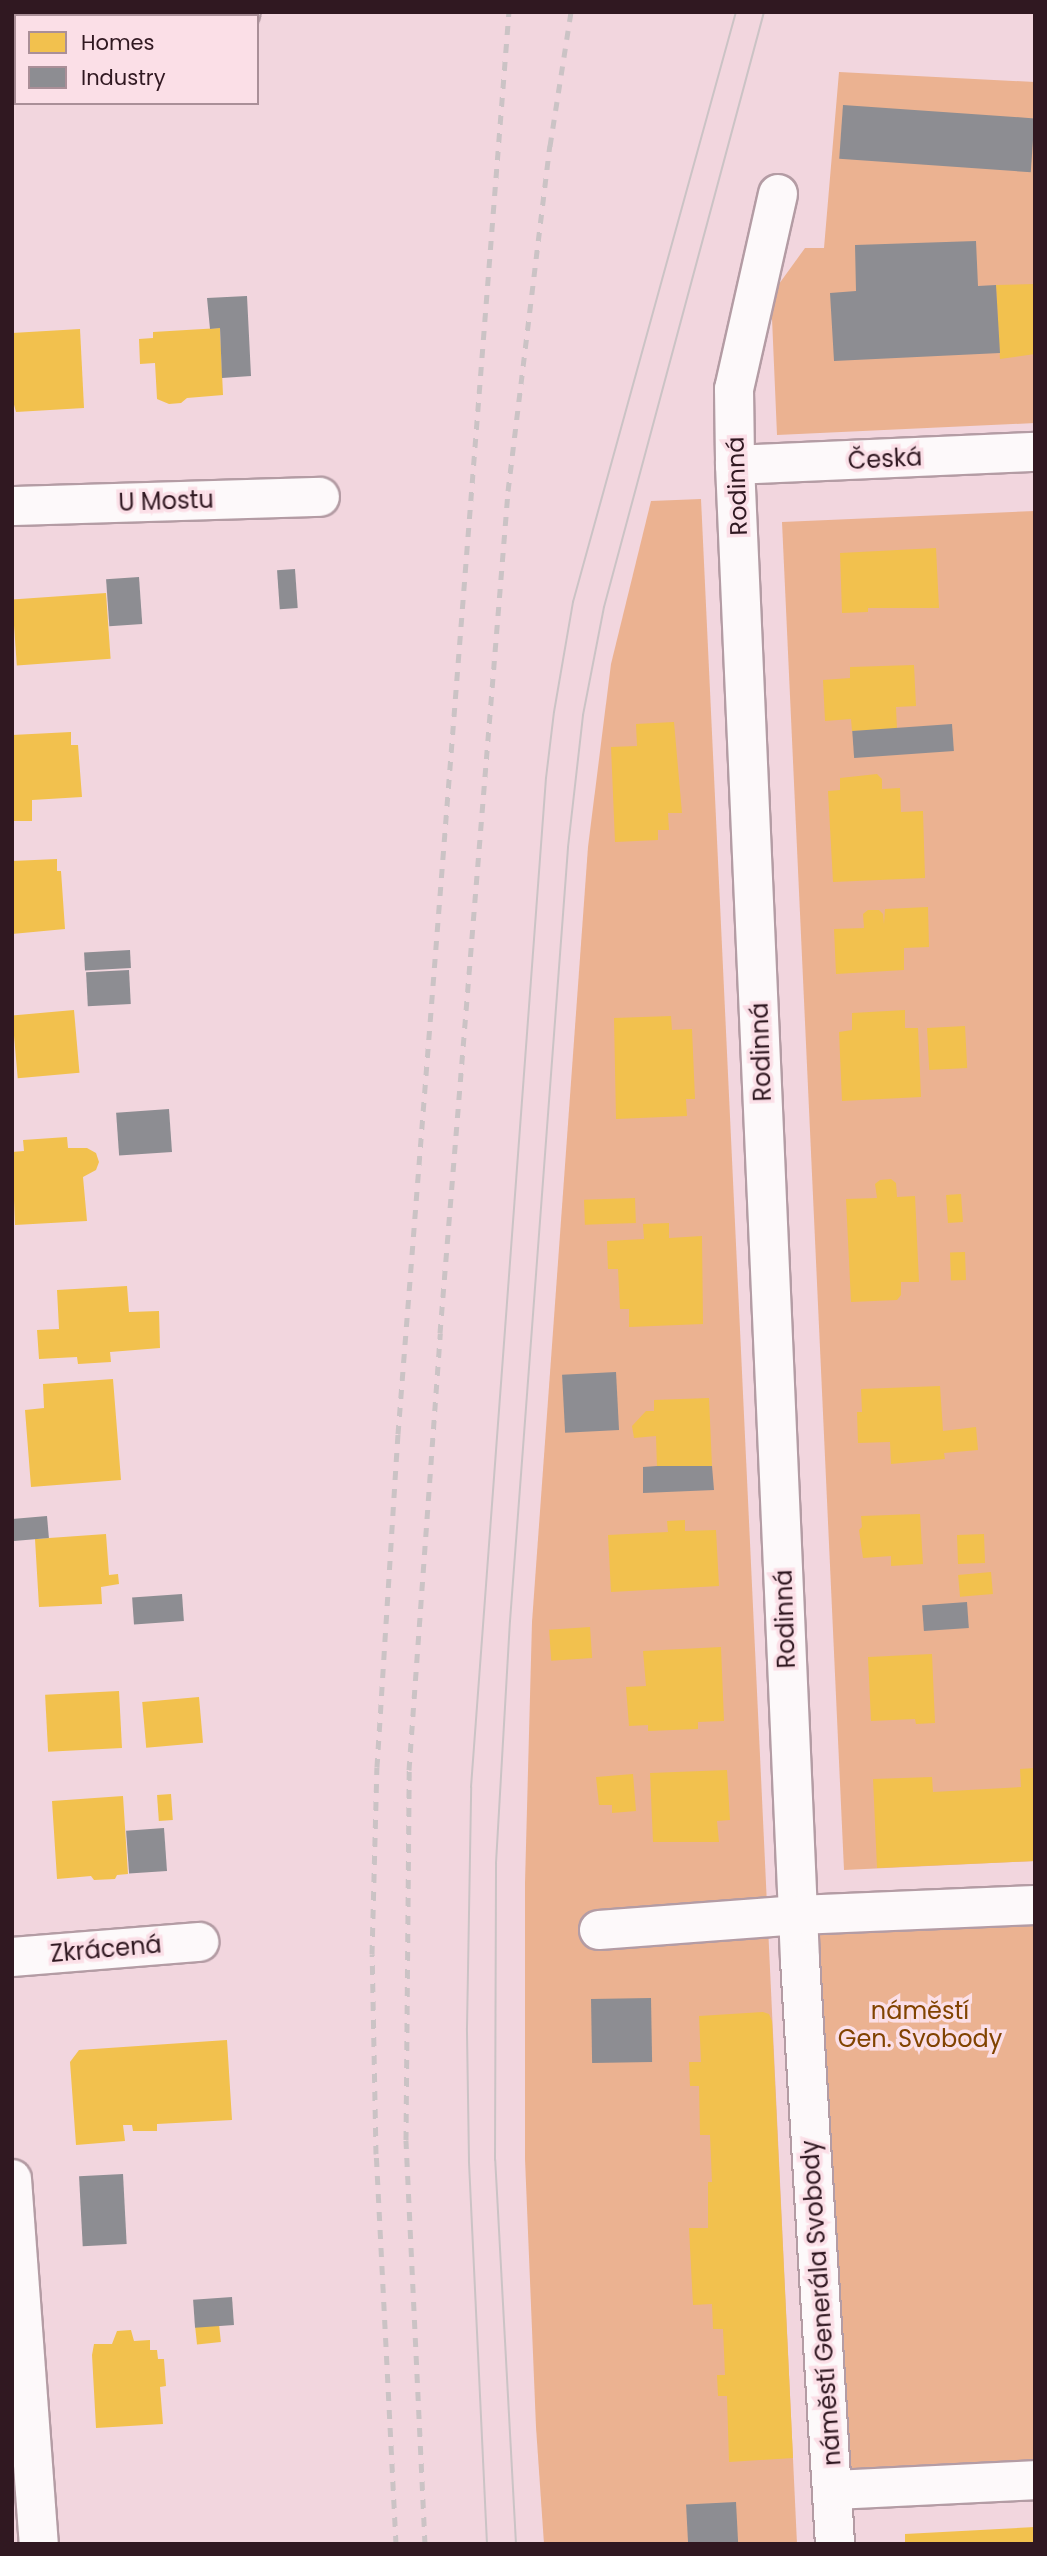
<!DOCTYPE html>
<html>
<head>
<meta charset="utf-8">
<style>
  body { margin:0 }
  #map { position:relative; width:1047px; height:2556px; overflow:hidden; background:#f2d6de; font-family:Poppins,sans-serif }
  div>[style] { position:absolute }
  [style*='--x'] { left:calc(var(--x)*1px); top:calc(var(--y)*1px); width:calc(var(--w)*1px); rotate:calc(var(--a)*1deg) }
  .green>* { inset:0; background:#ebb291 }
  .homes>* { inset:0; background:#f2c14e; transform-origin:0 0 }
  .industry>* { inset:0; background:#8d8d92; transform-origin:0 0 }
  .roads { filter:drop-shadow(2px 0 #b49ca4) drop-shadow(-2px 0 #b49ca4) drop-shadow(0 2px #b49ca4) drop-shadow(0 -2px #b49ca4) }
  .minor>* { height:38px; margin:-19px; padding:0 19px; transform-origin:19px; border-radius:19px; background:#fdf9fa }
  .tram>* { height:2px; margin:-1px; padding:0 1px; transform-origin:1px; border-radius:1px; background:#cbc3c5 }
  .rail>* { height:5px; margin-top:-2.5px; transform-origin:0; background:repeating-linear-gradient(90deg,#cbc3c5 0 9px,transparent 0 18px) }
  span { translate:-50% -50%; white-space:nowrap; text-align:center; line-height:1.15; -webkit-text-stroke:7px #fbdfe7; paint-order:stroke }
  .street-label { font-size:24px; color:#301821 }
  .park-label { font-size:24px; color:#814301 }
  .frame { position:absolute; inset:0; border:14px solid #301821; pointer-events:none }
  .legend { position:absolute; left:14px; top:14px; width:245px; height:91px; box-sizing:border-box; background:#fbdfe7; border:2px solid #aa8f98; margin:0; padding:9px 12px; list-style:none; font-size:21px; color:#301821 }
  .legend li { display:flex; align-items:center; gap:14px; height:35px }
  .legend b { width:35px; border:2px solid #aa8f98 }
</style>
</head>
<body>
<div id="map">
  <div class="green">
    <i style="clip-path:polygon(839px 72px,1035px 82px,1035px 423px,777px 435px,771px 295px,805px 248px,824px 248px)"></i>
    <i style="clip-path:polygon(701px 499px,797px 2544px,544px 2544px,536px 2427px,525px 2159px,525px 1883px,532px 1622px,588px 847px,611px 664px,651px 501px)"></i>
    <i style="clip-path:polygon(1035px 511px,1035px 1861px,844px 1870px,782px 522px)"></i>
    <i style="clip-path:polygon(1035px 1905px,1035px 2481px,833px 2490px,798px 1915px)"></i>
  </div>
  <div class="homes">
    <i style="clip-path:polygon(1035px 284px,1035px 354px,1000px 359px,996px 285px)"></i>
    <i style="clip-path:polygon(220px 328px,223px 395px,187px 398px,181px 403px,169px 404px,157px 399px,155px 363px,140px 364px,139px 339px,153px 338px,153px 332px)"></i>
    <i style="clip-path:polygon(80px 329px,84px 408px,16px 412px,12px 397px,12px 333px)"></i>
    <i style="clip-path:polygon(936px 548px,939px 608px,868px 608px,868px 612px,842px 613px,840px 553px)"></i>
    <i style="left:106px;top:593px;width:66px;height:94px;rotate:86deg"></i>
    <i style="clip-path:polygon(914px 665px,916px 706px,896px 707px,897px 729px,852px 731px,851px 719px,825px 721px,823px 680px,850px 678px,850px 667px)"></i>
    <i style="clip-path:polygon(674px 722px,682px 813px,668px 813px,669px 830px,658px 830px,658px 840px,615px 842px,611px 747px,637px 746px,636px 724px)"></i>
    <i style="clip-path:polygon(71px 732px,71px 745px,78px 745px,82px 797px,32px 800px,32px 821px,12px 821px,12px 735px)"></i>
    <i style="clip-path:polygon(877px 774px,882px 779px,882px 789px,900px 788px,901px 812px,923px 811px,925px 878px,833px 882px,828px 791px,840px 790px,840px 778px)"></i>
    <i style="clip-path:polygon(57px 859px,57px 871px,61px 871px,65px 929px,12px 934px,12px 861px)"></i>
    <i style="clip-path:polygon(928px 907px,929px 947px,904px 948px,904px 970px,836px 974px,834px 929px,864px 928px,863px 914px,868px 910px,879px 910px,883px 914px,884px 924px,885px 909px)"></i>
    <i style="left:74px;top:1010px;width:63px;height:62px;rotate:85deg"></i>
    <i style="clip-path:polygon(905px 1010px,905px 1028px,918px 1028px,921px 1097px,842px 1101px,839px 1032px,852px 1030px,852px 1013px)"></i>
    <i style="clip-path:polygon(671px 1016px,672px 1030px,692px 1029px,695px 1099px,686px 1099px,687px 1116px,616px 1119px,614px 1018px)"></i>
    <i style="left:965px;top:1026px;width:42px;height:38px;rotate:87deg"></i>
    <i style="clip-path:polygon(67px 1137px,68px 1148px,87px 1148px,96px 1153px,99px 1162px,96px 1170px,83px 1177px,87px 1221px,15px 1225px,12px 1152px,24px 1151px,23px 1140px)"></i>
    <i style="clip-path:polygon(891px 1179px,896px 1183px,897px 1197px,915px 1196px,919px 1282px,901px 1282px,901px 1295px,897px 1300px,851px 1302px,846px 1199px,877px 1198px,875px 1184px,880px 1180px)"></i>
    <i style="left:961px;top:1194px;width:28px;height:15px;rotate:86deg"></i>
    <i style="left:635px;top:1198px;width:25px;height:51px;rotate:88deg"></i>
    <i style="clip-path:polygon(669px 1223px,669px 1238px,702px 1236px,703px 1324px,629px 1327px,629px 1309px,620px 1309px,618px 1269px,608px 1269px,607px 1241px,644px 1239px,643px 1224px)"></i>
    <i style="left:965px;top:1252px;width:28px;height:15px;rotate:88deg"></i>
    <i style="clip-path:polygon(127px 1286px,129px 1312px,159px 1311px,160px 1348px,110px 1352px,111px 1362px,78px 1364px,77px 1357px,39px 1359px,37px 1330px,59px 1329px,57px 1290px)"></i>
    <i style="clip-path:polygon(113px 1379px,121px 1480px,31px 1487px,25px 1410px,44px 1408px,43px 1384px)"></i>
    <i style="clip-path:polygon(940px 1386px,943px 1431px,976px 1427px,978px 1450px,944px 1453px,945px 1459px,891px 1464px,890px 1442px,858px 1443px,857px 1412px,862px 1412px,861px 1389px)"></i>
    <i style="clip-path:polygon(709px 1398px,712px 1466px,657px 1469px,656px 1436px,634px 1438px,632px 1426px,646px 1411px,654px 1411px,654px 1400px)"></i>
    <i style="clip-path:polygon(920px 1514px,923px 1564px,891px 1566px,891px 1556px,863px 1558px,859px 1530px,862px 1527px,861px 1516px)"></i>
    <i style="clip-path:polygon(685px 1520px,685px 1531px,716px 1530px,719px 1586px,611px 1592px,608px 1535px,668px 1532px,667px 1521px)"></i>
    <i style="clip-path:polygon(106px 1534px,109px 1575px,118px 1574px,119px 1584px,101px 1587px,102px 1604px,39px 1607px,35px 1539px)"></i>
    <i style="left:984px;top:1534px;width:29px;height:27px;rotate:88deg"></i>
    <i style="left:991px;top:1572px;width:22px;height:33px;rotate:85deg"></i>
    <i style="left:590px;top:1627px;width:31px;height:41px;rotate:86deg"></i>
    <i style="clip-path:polygon(721px 1647px,724px 1721px,698px 1722px,698px 1729px,648px 1731px,648px 1725px,629px 1726px,626px 1687px,646px 1686px,643px 1651px)"></i>
    <i style="clip-path:polygon(932px 1654px,935px 1723px,916px 1724px,915px 1719px,871px 1721px,868px 1657px)"></i>
    <i style="left:119px;top:1691px;width:57px;height:74px;rotate:87deg"></i>
    <i style="left:199px;top:1697px;width:46px;height:57px;rotate:85deg"></i>
    <i style="clip-path:polygon(1035px 1768px,1035px 1861px,877px 1868px,873px 1779px,932px 1777px,933px 1792px,1021px 1787px,1020px 1769px)"></i>
    <i style="clip-path:polygon(727px 1770px,730px 1820px,717px 1821px,719px 1842px,653px 1842px,650px 1773px)"></i>
    <i style="clip-path:polygon(633px 1774px,636px 1811px,612px 1813px,612px 1805px,599px 1805px,596px 1777px)"></i>
    <i style="left:171px;top:1794px;width:26px;height:14px;rotate:86deg"></i>
    <i style="clip-path:polygon(123px 1796px,128px 1874px,117px 1875px,115px 1879px,94px 1880px,91px 1876px,57px 1879px,52px 1801px)"></i>
    <i style="clip-path:polygon(763px 2012px,769px 2014px,772px 2021px,793px 2458px,729px 2462px,727px 2396px,718px 2396px,717px 2375px,725px 2375px,723px 2329px,713px 2329px,712px 2304px,693px 2305px,689px 2228px,708px 2228px,708px 2182px,712px 2182px,710px 2135px,700px 2135px,699px 2086px,690px 2086px,689px 2062px,701px 2062px,699px 2016px)"></i>
    <i style="clip-path:polygon(227px 2040px,232px 2120px,157px 2124px,157px 2131px,133px 2131px,132px 2125px,123px 2125px,125px 2141px,76px 2145px,70px 2062px,79px 2050px)"></i>
    <i style="left:219px;top:2324px;width:18px;height:24px;rotate:84deg"></i>
    <i style="clip-path:polygon(131px 2330px,134px 2341px,150px 2340px,150px 2350px,157px 2350px,158px 2359px,164px 2359px,166px 2386px,160px 2387px,163px 2424px,96px 2428px,92px 2355px,94px 2344px,112px 2344px,117px 2331px)"></i>
    <i style="clip-path:polygon(1035px 2527px,1035px 2544px,905px 2544px,905px 2534px)"></i>
  </div>
  <div class="industry">
    <i style="left:843px;top:105px;width:192px;height:54px;rotate:4deg"></i>
    <i style="clip-path:polygon(976px 241px,978px 286px,996px 285px,1000px 353px,834px 361px,830px 293px,856px 291px,855px 245px)"></i>
    <i style="clip-path:polygon(247px 296px,251px 376px,222px 378px,220px 328px,210px 329px,207px 298px)"></i>
    <i style="left:295px;top:569px;width:39px;height:18px;rotate:86deg"></i>
    <i style="left:139px;top:577px;width:47px;height:33px;rotate:86deg"></i>
    <i style="left:952px;top:724px;width:27px;height:100px;rotate:86deg"></i>
    <i style="left:130px;top:950px;width:18px;height:46px;rotate:87deg"></i>
    <i style="left:129px;top:970px;width:34px;height:43px;rotate:87deg"></i>
    <i style="left:169px;top:1109px;width:43px;height:53px;rotate:86deg"></i>
    <i style="left:616px;top:1372px;width:58px;height:54px;rotate:87deg"></i>
    <i style="clip-path:polygon(657px 1466px,712px 1466px,714px 1490px,643px 1493px,643px 1467px)"></i>
    <i style="left:47px;top:1516px;width:22px;height:35px;rotate:85deg"></i>
    <i style="left:182px;top:1594px;width:27px;height:50px;rotate:86deg"></i>
    <i style="left:967px;top:1602px;width:26px;height:45px;rotate:86deg"></i>
    <i style="left:164px;top:1828px;width:43px;height:38px;rotate:86deg"></i>
    <i style="left:651px;top:1998px;width:64px;height:60px;rotate:89deg"></i>
    <i style="left:123px;top:2174px;width:70px;height:44px;rotate:87deg"></i>
    <i style="left:232px;top:2297px;width:28px;height:39px;rotate:86deg"></i>
    <i style="left:736px;top:2502px;width:40px;height:50px;rotate:87deg"></i>
  </div>
  <div class="roads">
    <div class="minor">
      <i style="--x:225;--y:16;--w:16;--a:-15"></i>
      <i style="--x:12;--y:63;--w:4;--a:-14"></i>
      <i style="--x:778;--y:194;--w:200;--a:102.7"></i>
      <i style="--x:734;--y:389;--w:76;--a:89.2"></i>
      <i style="--x:735;--y:465;--w:1496;--a:87.51"></i>
      <i style="--x:800;--y:1960;--w:585;--a:86.57"></i>
      <i style="--x:735;--y:465;--w:300;--a:-2.5"></i>
      <i style="--x:12;--y:506;--w:308;--a:-1.7"></i>
      <i style="--x:599;--y:1930;--w:200;--a:-4.3"></i>
      <i style="--x:798;--y:1915;--w:237;--a:-2.4"></i>
      <i style="--x:12;--y:1957;--w:188;--a:-4.6"></i>
      <i style="--x:12;--y:2179;--w:366;--a:85.8"></i>
      <i style="--x:833;--y:2490;--w:202;--a:-2.8"></i>
    </div>
  </div>
  <div class="tram">
    <i style="--x:75;--y:16;--w:16;--a:-14"></i>
    <i style="--x:12;--y:30;--w:4;--a:-14"></i>
    <i style="--x:487;--y:2544;--w:384;--a:-92.7"></i>
    <i style="--x:469;--y:2160;--w:132;--a:-90.9"></i>
    <i style="--x:467;--y:2028;--w:241;--a:-89"></i>
    <i style="--x:471;--y:1787;--w:1012;--a:-85.75"></i>
    <i style="--x:546;--y:778;--w:66;--a:-83.1"></i>
    <i style="--x:554;--y:712;--w:112;--a:-80.2"></i>
    <i style="--x:573;--y:602;--w:612;--a:-74.56"></i>
    <i style="--x:516;--y:2544;--w:385;--a:-93.1"></i>
    <i style="--x:495;--y:2160;--w:297;--a:-89.8"></i>
    <i style="--x:496;--y:1863;--w:242;--a:-86.7"></i>
    <i style="--x:510;--y:1621;--w:776;--a:-85.71"></i>
    <i style="--x:568;--y:847;--w:133;--a:-83.5"></i>
    <i style="--x:583;--y:715;--w:110;--a:-79"></i>
    <i style="--x:604;--y:607;--w:616;--a:-74.95"></i>
  </div>
  <div class="rail">
    <i style="--x:396;--y:2544;--w:391;--a:-92.9"></i>
    <i style="--x:376;--y:2154;--w:200;--a:-91.1"></i>
    <i style="--x:372;--y:1954;--w:187;--a:-88.5"></i>
    <i style="--x:377;--y:1767;--w:334;--a:-86.4"></i>
    <i style="--x:398;--y:1434;--w:1426;--a:-85.54"></i>
    <i style="--x:425;--y:2544;--w:404;--a:-92.7"></i>
    <i style="--x:406;--y:2140;--w:370;--a:-89.5"></i>
    <i style="--x:409;--y:1770;--w:438;--a:-85.9"></i>
    <i style="--x:440;--y:1333;--w:845;--a:-85.38"></i>
    <i style="--x:508;--y:491;--w:348;--a:-83.1"></i>
    <i style="--x:550;--y:146;--w:136;--a:-81.1"></i>
  </div>
  <div class="street-label">
    <span style="left:885px;top:459px;rotate:-3deg">Česká</span>
    <span style="left:737px;top:486px;rotate:-92deg">Rodinná</span>
    <span style="left:166px;top:501px;rotate:-2deg">U Mostu</span>
    <span style="left:761px;top:1052px;rotate:-92deg">Rodinná</span>
    <span style="left:785px;top:1619px;rotate:-92deg">Rodinná</span>
    <span style="left:106px;top:1949px;rotate:-5deg">Zkrácená</span>
    <span style="left:821px;top:2303px;rotate:-94deg">náměstí Generála Svobody</span>
  </div>
  <div class="park-label">
    <span style="left:920px;top:2025px">náměstí<br>Gen. Svobody</span>
  </div>
  <div class="frame"></div>
  <ul class="legend">
  <li><b style="height:19px;background:#f2c14e"></b>Homes</li>
  <li><b style="height:19px;background:#8d8d92"></b>Industry</li>
  </ul>
</div>
</body>
</html>
